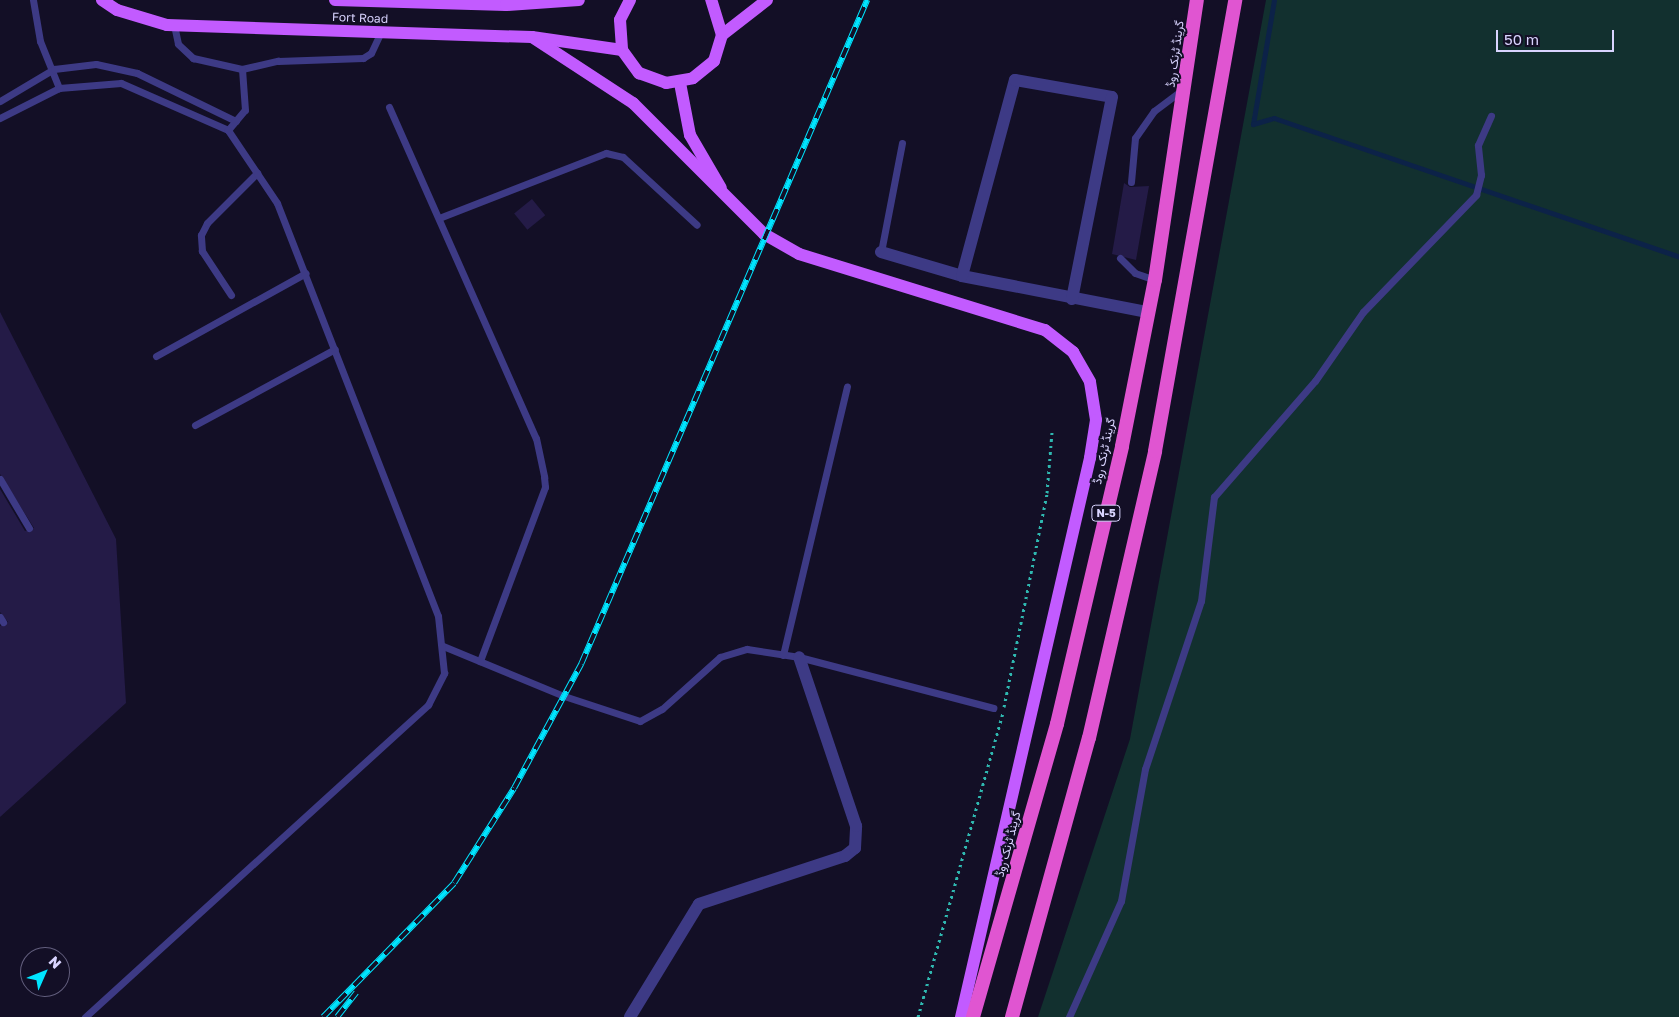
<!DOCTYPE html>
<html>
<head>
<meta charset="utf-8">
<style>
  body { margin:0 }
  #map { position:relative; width:1679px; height:1017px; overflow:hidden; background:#130f26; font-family:"Golos Text",Vazirmatn,sans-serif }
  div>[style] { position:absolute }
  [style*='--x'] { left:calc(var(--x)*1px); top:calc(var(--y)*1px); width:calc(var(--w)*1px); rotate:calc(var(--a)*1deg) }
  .green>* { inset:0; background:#12302f }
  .stream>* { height:5px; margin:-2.5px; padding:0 2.5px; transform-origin:2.5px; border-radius:2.5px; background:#0c2248 }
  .building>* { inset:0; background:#241b47; transform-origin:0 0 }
  .path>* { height:3px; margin-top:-1.5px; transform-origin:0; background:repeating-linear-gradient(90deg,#2fb8b0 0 2.5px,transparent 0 6.5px) }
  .service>* { height:7px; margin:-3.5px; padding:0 3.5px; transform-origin:3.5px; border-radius:3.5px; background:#3d3a85 }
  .minor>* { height:12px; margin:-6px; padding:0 6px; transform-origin:6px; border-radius:6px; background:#3d3a85 }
  .primary>* { height:12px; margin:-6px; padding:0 6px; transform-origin:6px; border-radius:6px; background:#c25bff }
  .trunk>* { height:14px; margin:-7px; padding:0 7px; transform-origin:7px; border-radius:7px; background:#e055d1 }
  .rail>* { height:5.5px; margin-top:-2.75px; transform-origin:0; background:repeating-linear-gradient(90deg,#130f26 0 11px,#00e5ff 0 22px); box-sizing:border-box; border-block:1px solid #00e5ff }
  span { translate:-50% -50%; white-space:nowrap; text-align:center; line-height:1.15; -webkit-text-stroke:4px #130f26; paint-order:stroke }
  .shield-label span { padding:1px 4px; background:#130f26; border:1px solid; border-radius:4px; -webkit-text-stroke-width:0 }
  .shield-label { font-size:11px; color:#d9d4ff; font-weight:700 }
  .street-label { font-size:12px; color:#d9d4ff }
  .north { position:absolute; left:20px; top:947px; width:50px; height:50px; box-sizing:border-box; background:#130f26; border:1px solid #625e7d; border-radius:50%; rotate:46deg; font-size:14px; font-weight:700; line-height:20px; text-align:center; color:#d9d4ff }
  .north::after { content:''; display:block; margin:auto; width:18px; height:22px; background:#00e5ff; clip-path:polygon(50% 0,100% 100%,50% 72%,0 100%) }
  .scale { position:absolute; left:1496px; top:30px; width:118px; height:22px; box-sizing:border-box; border:2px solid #d9d4ff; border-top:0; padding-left:6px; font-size:15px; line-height:18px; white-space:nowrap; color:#d9d4ff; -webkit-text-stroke:4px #130f26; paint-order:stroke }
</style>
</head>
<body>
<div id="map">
  <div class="green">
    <i style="clip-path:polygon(1266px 0,1679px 0,1679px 1017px,1038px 1017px,1130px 739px)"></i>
  </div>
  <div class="stream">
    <i style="--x:1274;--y:0;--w:126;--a:99.6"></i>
    <i style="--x:1253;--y:124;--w:22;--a:-16"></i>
    <i style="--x:1274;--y:118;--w:428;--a:18.9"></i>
  </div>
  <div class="building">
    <i style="clip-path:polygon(1124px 183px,1130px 187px,1149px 186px,1136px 260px,1112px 254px)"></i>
    <i style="left:532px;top:199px;width:21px;height:23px;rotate:51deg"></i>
    <i style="clip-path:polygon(0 312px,116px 539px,126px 703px,0 817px,0 626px,8px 622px,0 612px,0 489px,25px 531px,34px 528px,0 474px)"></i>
  </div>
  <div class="path">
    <i style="--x:1004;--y:707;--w:218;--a:-78.6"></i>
    <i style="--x:1047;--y:493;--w:61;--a:-85.3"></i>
    <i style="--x:918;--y:1017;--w:316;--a:-74.4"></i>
  </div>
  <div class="service">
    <i style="--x:33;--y:0;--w:42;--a:80.3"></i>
    <i style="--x:40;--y:41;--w:51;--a:68"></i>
    <i style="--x:174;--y:25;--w:19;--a:78"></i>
    <i style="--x:178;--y:44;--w:21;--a:43"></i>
    <i style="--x:193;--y:58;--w:50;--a:12.7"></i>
    <i style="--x:242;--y:69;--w:37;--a:-13"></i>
    <i style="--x:278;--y:61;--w:85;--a:-2"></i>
    <i style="--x:363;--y:58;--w:9;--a:-32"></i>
    <i style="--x:371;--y:53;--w:23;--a:-65"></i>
    <i style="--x:0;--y:101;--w:63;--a:-30.7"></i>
    <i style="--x:54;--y:69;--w:42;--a:-6.8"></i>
    <i style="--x:96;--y:64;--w:42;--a:12.4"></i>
    <i style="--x:137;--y:73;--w:110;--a:25.9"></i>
    <i style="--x:389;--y:107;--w:362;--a:66.1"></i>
    <i style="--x:536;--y:438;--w:40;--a:78"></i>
    <i style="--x:544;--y:477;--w:10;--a:84"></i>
    <i style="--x:545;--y:487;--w:186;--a:110.5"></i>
    <i style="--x:0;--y:118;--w:66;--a:-27"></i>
    <i style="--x:59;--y:88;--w:62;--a:-4.6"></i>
    <i style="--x:121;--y:83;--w:117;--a:23.7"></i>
    <i style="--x:228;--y:130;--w:26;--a:-50"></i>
    <i style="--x:245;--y:110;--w:41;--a:-94.2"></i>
    <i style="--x:1131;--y:182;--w:44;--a:-84.8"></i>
    <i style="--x:1135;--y:138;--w:33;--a:-55"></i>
    <i style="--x:1154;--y:111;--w:35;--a:-37"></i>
    <i style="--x:439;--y:218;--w:179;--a:-21.3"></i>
    <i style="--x:606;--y:153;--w:17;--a:13"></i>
    <i style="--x:623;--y:157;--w:100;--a:42.6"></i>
    <i style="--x:881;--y:252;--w:111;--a:-79.1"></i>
    <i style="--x:1120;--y:258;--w:21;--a:45"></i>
    <i style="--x:1135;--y:273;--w:21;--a:19"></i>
    <i style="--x:231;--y:295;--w:53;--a:-123.4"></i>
    <i style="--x:202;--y:251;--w:16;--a:-94"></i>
    <i style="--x:201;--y:235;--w:13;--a:-63"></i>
    <i style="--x:207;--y:223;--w:71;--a:-45"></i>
    <i style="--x:156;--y:356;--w:171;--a:-29"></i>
    <i style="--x:195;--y:425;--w:159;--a:-28.5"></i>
    <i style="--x:0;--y:479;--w:57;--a:59.4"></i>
    <i style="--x:0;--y:617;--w:6;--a:59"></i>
    <i style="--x:443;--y:646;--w:131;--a:22.5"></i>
    <i style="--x:564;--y:696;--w:80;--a:18.2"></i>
    <i style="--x:640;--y:721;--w:25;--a:-29"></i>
    <i style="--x:662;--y:709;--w:78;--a:-41.9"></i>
    <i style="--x:720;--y:657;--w:28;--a:-17"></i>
    <i style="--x:747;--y:649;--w:53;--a:8.7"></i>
    <i style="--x:799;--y:657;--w:201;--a:14.7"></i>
    <i style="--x:783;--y:655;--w:276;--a:-76.6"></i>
    <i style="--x:85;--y:1017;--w:464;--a:-42.3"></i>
    <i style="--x:428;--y:705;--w:36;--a:-63"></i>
    <i style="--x:444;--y:673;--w:57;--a:-96"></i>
    <i style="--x:438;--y:616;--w:443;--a:-111.3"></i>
    <i style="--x:277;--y:203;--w:88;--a:-123.9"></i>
    <i style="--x:1069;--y:1017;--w:127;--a:-65.9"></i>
    <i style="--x:1121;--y:901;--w:134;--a:-79.7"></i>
    <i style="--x:1145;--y:769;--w:177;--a:-71.6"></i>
    <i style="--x:1201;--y:601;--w:105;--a:-82.9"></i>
    <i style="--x:1214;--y:497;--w:154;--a:-49"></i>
    <i style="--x:1315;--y:381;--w:84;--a:-55.2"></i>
    <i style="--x:1363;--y:312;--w:163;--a:-46"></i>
    <i style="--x:1476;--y:195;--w:21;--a:-76"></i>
    <i style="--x:1481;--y:175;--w:30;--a:-96"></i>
    <i style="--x:1478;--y:145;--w:32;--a:-66"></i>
  </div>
  <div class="minor">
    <i style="--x:881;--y:252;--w:84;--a:16.5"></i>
    <i style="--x:962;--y:276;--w:189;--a:11"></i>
    <i style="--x:962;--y:276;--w:203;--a:-74.9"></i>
    <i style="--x:1015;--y:80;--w:98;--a:9.9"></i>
    <i style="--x:1112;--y:97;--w:206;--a:101.2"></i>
    <i style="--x:630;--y:1017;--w:132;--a:-58.6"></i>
    <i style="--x:699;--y:904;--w:154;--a:-18.2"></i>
    <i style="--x:845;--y:856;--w:13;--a:-39"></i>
    <i style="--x:855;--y:848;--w:22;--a:-87"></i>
    <i style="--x:856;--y:826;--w:178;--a:-108.6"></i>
  </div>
  <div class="primary">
    <i style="--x:102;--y:0;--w:18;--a:34"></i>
    <i style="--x:117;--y:10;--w:52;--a:16.7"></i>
    <i style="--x:167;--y:25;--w:365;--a:1.9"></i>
    <i style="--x:532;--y:37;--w:91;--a:8.2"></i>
    <i style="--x:335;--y:0;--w:171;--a:1.7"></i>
    <i style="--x:506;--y:5;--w:73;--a:-3.9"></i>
    <i style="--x:630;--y:0;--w:22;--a:117"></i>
    <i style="--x:620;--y:20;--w:30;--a:86"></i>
    <i style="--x:622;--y:50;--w:29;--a:54"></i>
    <i style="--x:639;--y:73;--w:29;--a:20"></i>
    <i style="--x:666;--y:83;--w:27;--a:-10"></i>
    <i style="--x:693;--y:78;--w:27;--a:-39"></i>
    <i style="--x:714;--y:61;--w:27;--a:-73"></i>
    <i style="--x:722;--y:35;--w:37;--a:-107"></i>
    <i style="--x:722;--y:35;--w:57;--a:-37.9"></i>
    <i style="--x:532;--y:37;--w:121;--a:33.2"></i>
    <i style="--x:633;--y:103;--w:185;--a:45"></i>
    <i style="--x:764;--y:234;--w:40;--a:29.7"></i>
    <i style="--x:799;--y:254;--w:257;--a:17.2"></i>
    <i style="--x:1045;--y:330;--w:36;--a:38"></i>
    <i style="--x:1073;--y:352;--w:34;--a:60"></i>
    <i style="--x:1090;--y:382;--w:38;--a:81"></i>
    <i style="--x:1096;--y:420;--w:38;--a:99"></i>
    <i style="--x:1090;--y:458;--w:574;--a:102.99"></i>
    <i style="--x:680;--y:83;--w:53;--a:79.1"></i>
    <i style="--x:690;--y:135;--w:61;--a:59.7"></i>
  </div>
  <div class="trunk">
    <i style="--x:973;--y:1017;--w:305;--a:-74"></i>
    <i style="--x:1057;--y:724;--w:285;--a:-76.8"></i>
    <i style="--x:1122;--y:446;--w:169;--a:-78.8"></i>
    <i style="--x:1155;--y:280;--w:283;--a:-81.5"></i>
    <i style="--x:1012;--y:1017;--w:289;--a:-74.6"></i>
    <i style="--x:1089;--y:738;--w:294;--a:-77"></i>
    <i style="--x:1155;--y:451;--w:458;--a:-79.9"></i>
  </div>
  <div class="rail">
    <i style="--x:323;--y:1017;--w:187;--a:-45.6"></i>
    <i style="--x:454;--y:883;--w:112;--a:-57.7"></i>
    <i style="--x:514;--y:788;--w:141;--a:-61.6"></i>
    <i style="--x:581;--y:664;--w:723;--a:-66.7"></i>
    <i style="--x:337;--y:1017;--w:31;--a:-52"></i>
  </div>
  <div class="shield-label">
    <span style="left:1106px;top:513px">N-5</span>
  </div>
  <div class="street-label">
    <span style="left:360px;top:18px;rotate:2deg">Fort Road</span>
    <span style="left:1175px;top:54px;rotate:-82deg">گرینڈ ٹرنک روڈ</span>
    <span style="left:1104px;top:451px;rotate:-78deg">گرینڈ ٹرنک روڈ</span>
    <span style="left:1008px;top:844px;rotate:-75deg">گرینڈ ٹرنک روڈ</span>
  </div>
  <div class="north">N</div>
  <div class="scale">50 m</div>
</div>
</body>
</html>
